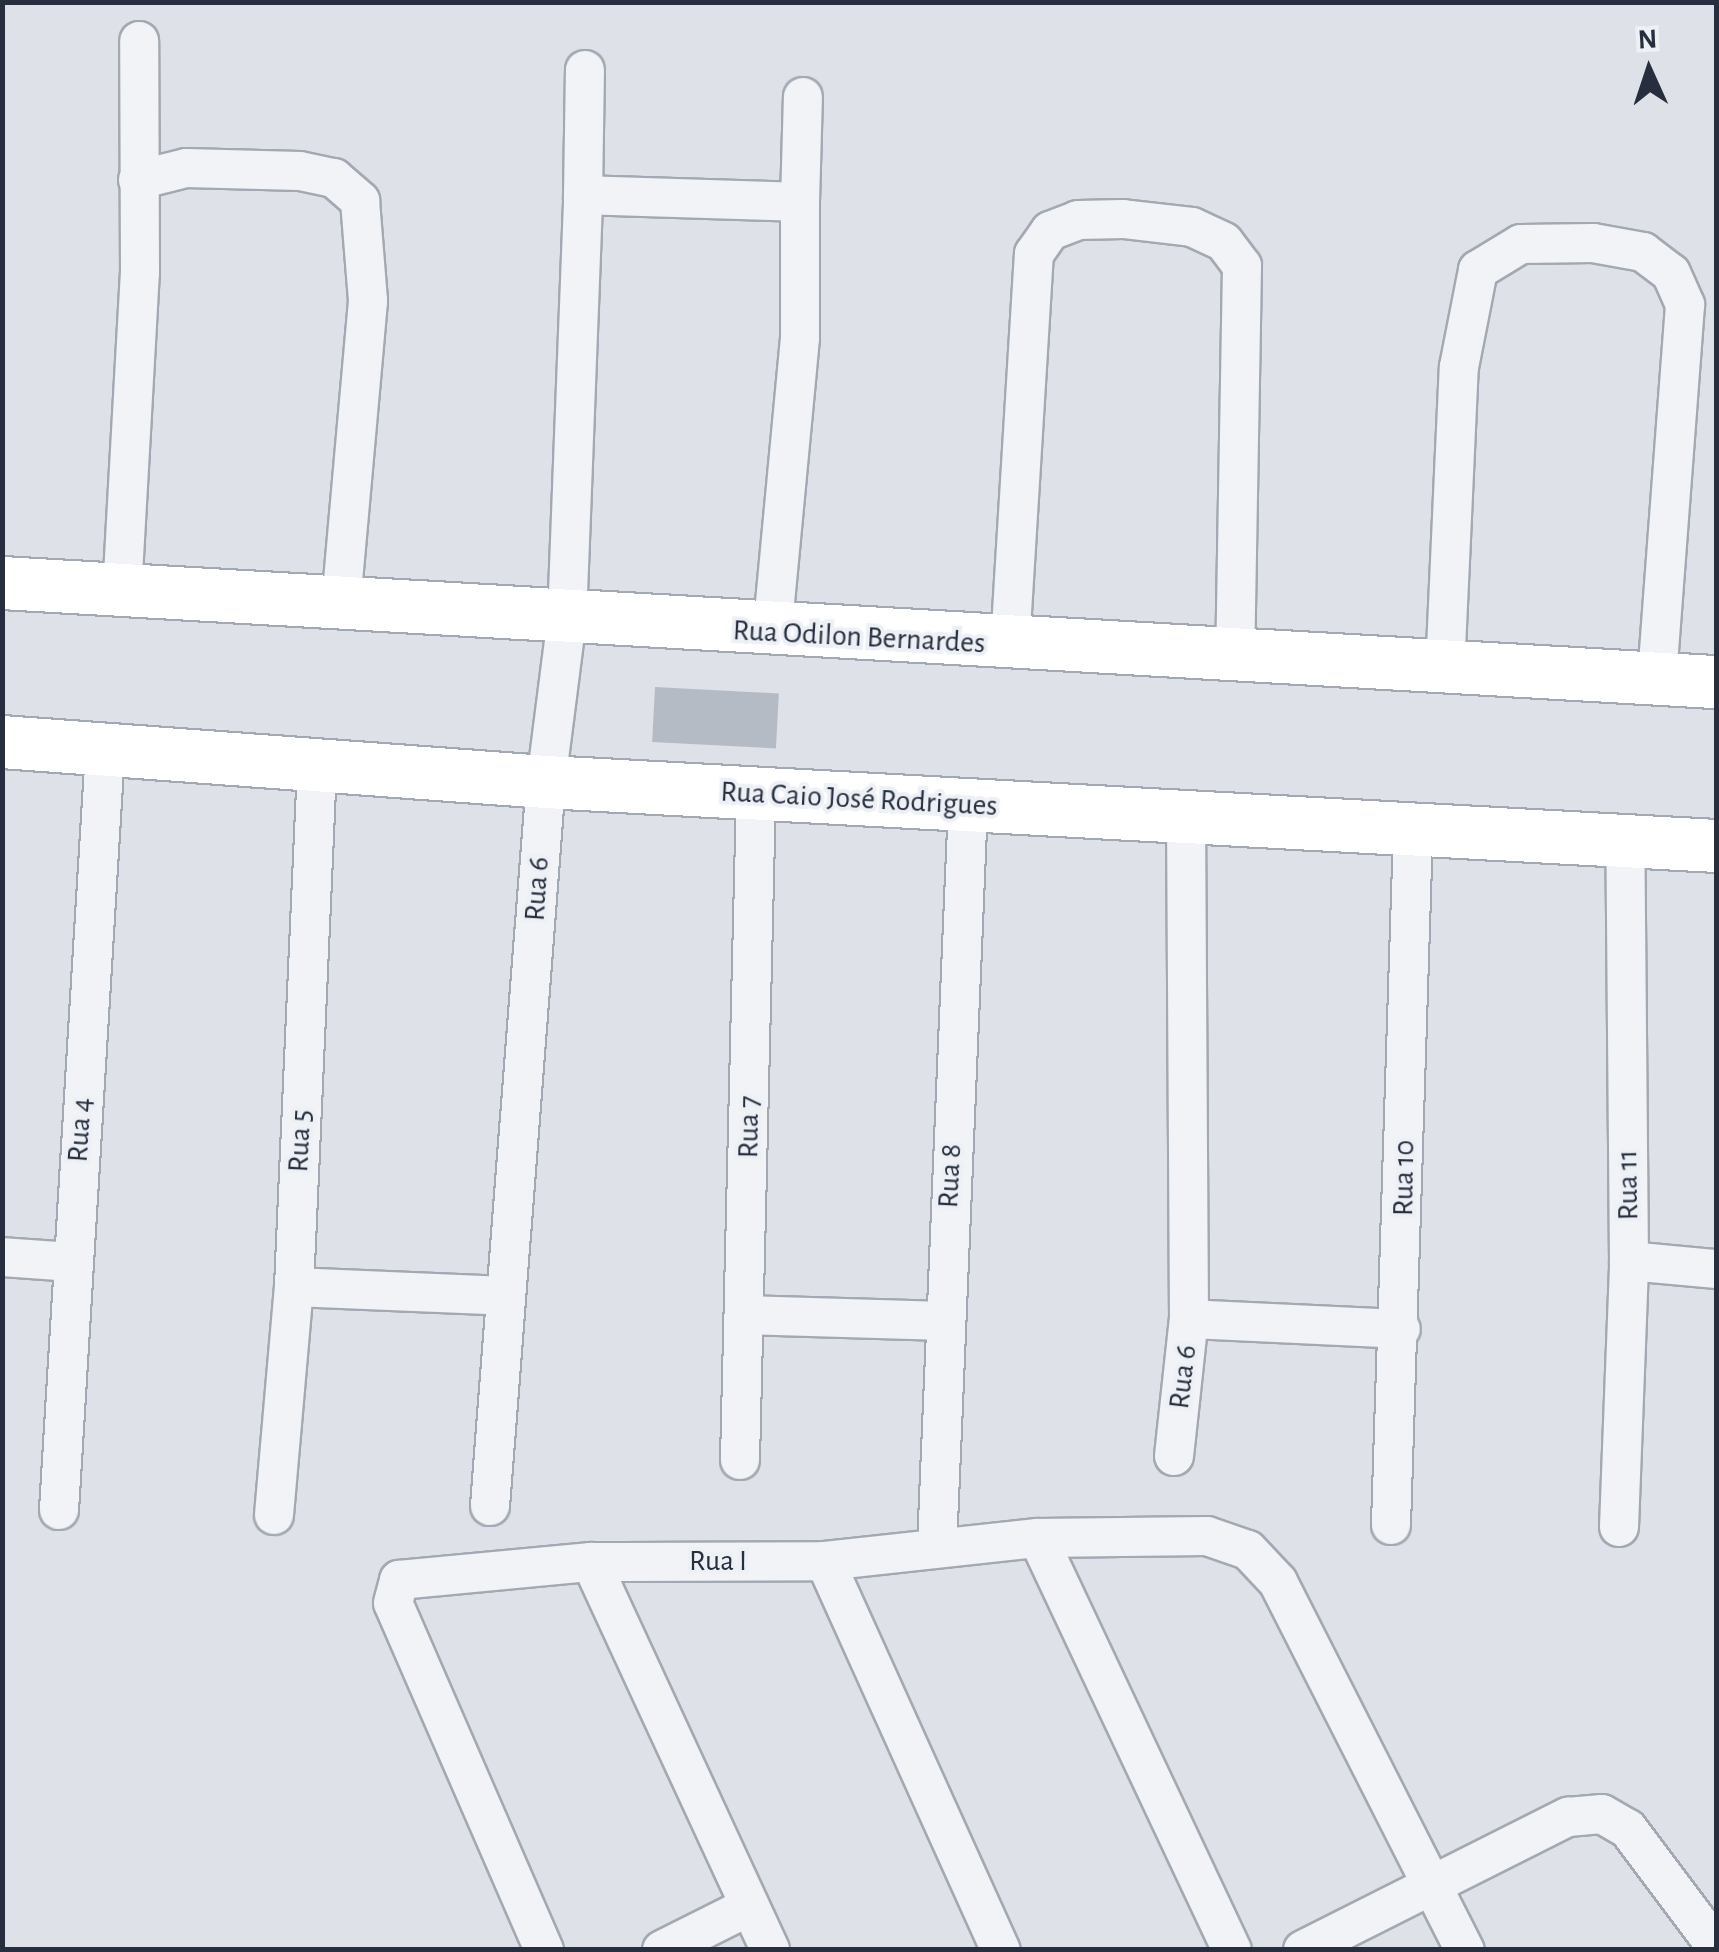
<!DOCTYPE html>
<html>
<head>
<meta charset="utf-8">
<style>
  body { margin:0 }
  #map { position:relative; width:1719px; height:1952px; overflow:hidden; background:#dee2e8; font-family:"Alegreya Sans",sans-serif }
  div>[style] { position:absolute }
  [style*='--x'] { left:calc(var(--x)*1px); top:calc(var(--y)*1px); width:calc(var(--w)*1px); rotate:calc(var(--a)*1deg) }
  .building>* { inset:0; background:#b5bbc5; transform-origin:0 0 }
  .roads { filter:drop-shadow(2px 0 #a3a9b2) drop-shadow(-2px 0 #a3a9b2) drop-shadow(0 2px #a3a9b2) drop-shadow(0 -2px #a3a9b2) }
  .street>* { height:38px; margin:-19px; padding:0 19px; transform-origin:19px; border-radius:19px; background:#f1f3f6 }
  .secondary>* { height:52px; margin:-26px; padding:0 26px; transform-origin:26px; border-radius:26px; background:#fff }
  span { translate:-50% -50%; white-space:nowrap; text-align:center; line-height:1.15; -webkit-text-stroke:8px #edf1f6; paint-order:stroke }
  .street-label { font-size:30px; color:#272f3f }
  .frame { position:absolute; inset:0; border:5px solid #272f3f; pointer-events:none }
  .north { position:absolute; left:1599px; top:20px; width:100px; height:100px; -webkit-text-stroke:8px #edf1f6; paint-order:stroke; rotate:357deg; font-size:28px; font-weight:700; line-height:40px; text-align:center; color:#272f3f }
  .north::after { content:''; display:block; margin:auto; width:35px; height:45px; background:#272f3f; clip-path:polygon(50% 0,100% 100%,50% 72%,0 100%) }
</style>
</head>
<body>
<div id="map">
  <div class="building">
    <i style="left:655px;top:687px;width:124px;height:55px;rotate:3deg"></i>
  </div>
  <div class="roads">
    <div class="street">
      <i style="--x:138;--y:180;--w:49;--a:-14"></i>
      <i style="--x:186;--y:168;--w:114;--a:1.5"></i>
      <i style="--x:300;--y:171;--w:35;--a:12"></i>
      <i style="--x:334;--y:178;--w:35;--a:41"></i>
      <i style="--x:360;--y:201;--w:100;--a:85.4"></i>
      <i style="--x:368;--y:301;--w:304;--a:95.1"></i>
      <i style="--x:583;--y:195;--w:125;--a:-89.1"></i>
      <i style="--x:800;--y:202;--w:105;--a:-88.4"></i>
      <i style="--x:122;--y:593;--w:322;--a:-86.8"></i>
      <i style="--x:140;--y:272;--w:231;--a:-90.2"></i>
      <i style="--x:1010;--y:645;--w:392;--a:-86.5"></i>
      <i style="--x:1034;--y:254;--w:28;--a:-55"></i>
      <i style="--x:1050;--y:231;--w:30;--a:-21"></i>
      <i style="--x:1078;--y:220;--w:45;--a:-1.3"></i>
      <i style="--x:1123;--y:219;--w:69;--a:6.6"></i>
      <i style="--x:1192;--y:227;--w:35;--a:25"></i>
      <i style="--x:1224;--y:242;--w:30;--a:53"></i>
      <i style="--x:1242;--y:266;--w:393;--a:91"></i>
      <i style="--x:1445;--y:671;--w:304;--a:-87.4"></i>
      <i style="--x:1459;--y:367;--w:99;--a:-78.9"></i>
      <i style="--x:1478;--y:270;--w:50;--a:-31.2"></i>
      <i style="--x:1521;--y:244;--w:72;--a:-0.8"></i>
      <i style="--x:1593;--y:243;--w:51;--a:10.2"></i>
      <i style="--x:1643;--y:252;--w:35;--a:37"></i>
      <i style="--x:1671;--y:273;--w:35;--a:66"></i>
      <i style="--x:1685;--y:305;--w:375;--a:94.3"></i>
      <i style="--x:2;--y:1257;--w:69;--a:4.1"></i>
      <i style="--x:1629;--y:1261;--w:87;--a:5.3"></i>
      <i style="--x:294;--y:1287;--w:211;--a:2.4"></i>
      <i style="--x:745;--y:1315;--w:198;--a:1.7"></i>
      <i style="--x:1189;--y:1319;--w:212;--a:2.7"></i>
      <i style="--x:1174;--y:1456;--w:138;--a:-83.8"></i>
      <i style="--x:1189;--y:1319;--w:501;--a:-90.34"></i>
      <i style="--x:740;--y:1460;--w:666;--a:-88.62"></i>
      <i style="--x:490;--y:1506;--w:726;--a:-85.58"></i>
      <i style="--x:546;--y:782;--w:164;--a:-82.7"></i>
      <i style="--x:567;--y:619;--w:424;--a:-87.8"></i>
      <i style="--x:583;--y:195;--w:217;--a:1.8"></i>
      <i style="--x:800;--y:202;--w:136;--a:90"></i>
      <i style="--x:800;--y:338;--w:296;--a:95.4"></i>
      <i style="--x:59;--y:1510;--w:760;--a:-86.53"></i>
      <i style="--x:274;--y:1515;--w:229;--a:-85"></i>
      <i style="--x:294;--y:1287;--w:521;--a:-87.47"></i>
      <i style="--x:1391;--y:1525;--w:694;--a:-88.18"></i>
      <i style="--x:1619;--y:1527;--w:266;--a:-87.8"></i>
      <i style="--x:1629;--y:1261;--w:419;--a:-90.5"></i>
      <i style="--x:1038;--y:1538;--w:455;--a:64.8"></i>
      <i style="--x:937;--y:1547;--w:744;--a:-87.61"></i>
      <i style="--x:825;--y:1561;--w:427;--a:65.7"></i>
      <i style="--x:591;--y:1562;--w:427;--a:65.2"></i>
      <i style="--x:544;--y:1950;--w:378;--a:-113.5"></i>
      <i style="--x:393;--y:1603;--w:24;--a:-75"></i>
      <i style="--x:399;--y:1580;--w:193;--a:-5.4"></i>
      <i style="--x:591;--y:1562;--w:234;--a:-0.2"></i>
      <i style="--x:825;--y:1561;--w:214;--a:-6.2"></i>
      <i style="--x:1038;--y:1538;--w:169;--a:-0.7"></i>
      <i style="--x:1207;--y:1536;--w:43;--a:18.9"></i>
      <i style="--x:1248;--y:1550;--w:44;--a:46.8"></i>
      <i style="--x:1278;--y:1582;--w:413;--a:63.1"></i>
      <i style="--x:662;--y:1950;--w:96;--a:-26.6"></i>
      <i style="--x:1303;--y:1950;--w:297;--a:-26.7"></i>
      <i style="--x:1568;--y:1817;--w:34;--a:-5"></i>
      <i style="--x:1602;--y:1814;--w:30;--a:30"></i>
      <i style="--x:1628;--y:1829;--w:146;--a:53.1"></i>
    </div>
    <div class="secondary">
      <i style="--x:2;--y:583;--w:1717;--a:3.31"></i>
      <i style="--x:2;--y:742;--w:545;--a:4.21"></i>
      <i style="--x:546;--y:782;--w:1172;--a:3.13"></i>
    </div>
  </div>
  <div class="street-label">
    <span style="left:859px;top:637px;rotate:3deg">Rua Odilon Bernardes</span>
    <span style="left:859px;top:799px;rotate:3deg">Rua Caio José Rodrigues</span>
    <span style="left:537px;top:889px;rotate:-86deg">Rua 6</span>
    <span style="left:749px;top:1127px;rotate:-89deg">Rua 7</span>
    <span style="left:80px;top:1130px;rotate:-86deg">Rua 4</span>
    <span style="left:300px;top:1141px;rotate:-87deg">Rua 5</span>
    <span style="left:950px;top:1176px;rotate:-87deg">Rua 8</span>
    <span style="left:1404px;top:1178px;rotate:-89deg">Rua 10</span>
    <span style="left:1628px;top:1185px;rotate:-91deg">Rua 11</span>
    <span style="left:1183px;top:1377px;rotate:-83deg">Rua 6</span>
    <span style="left:718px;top:1561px">Rua I</span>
  </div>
  <div class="frame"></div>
  <div class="north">N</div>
</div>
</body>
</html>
